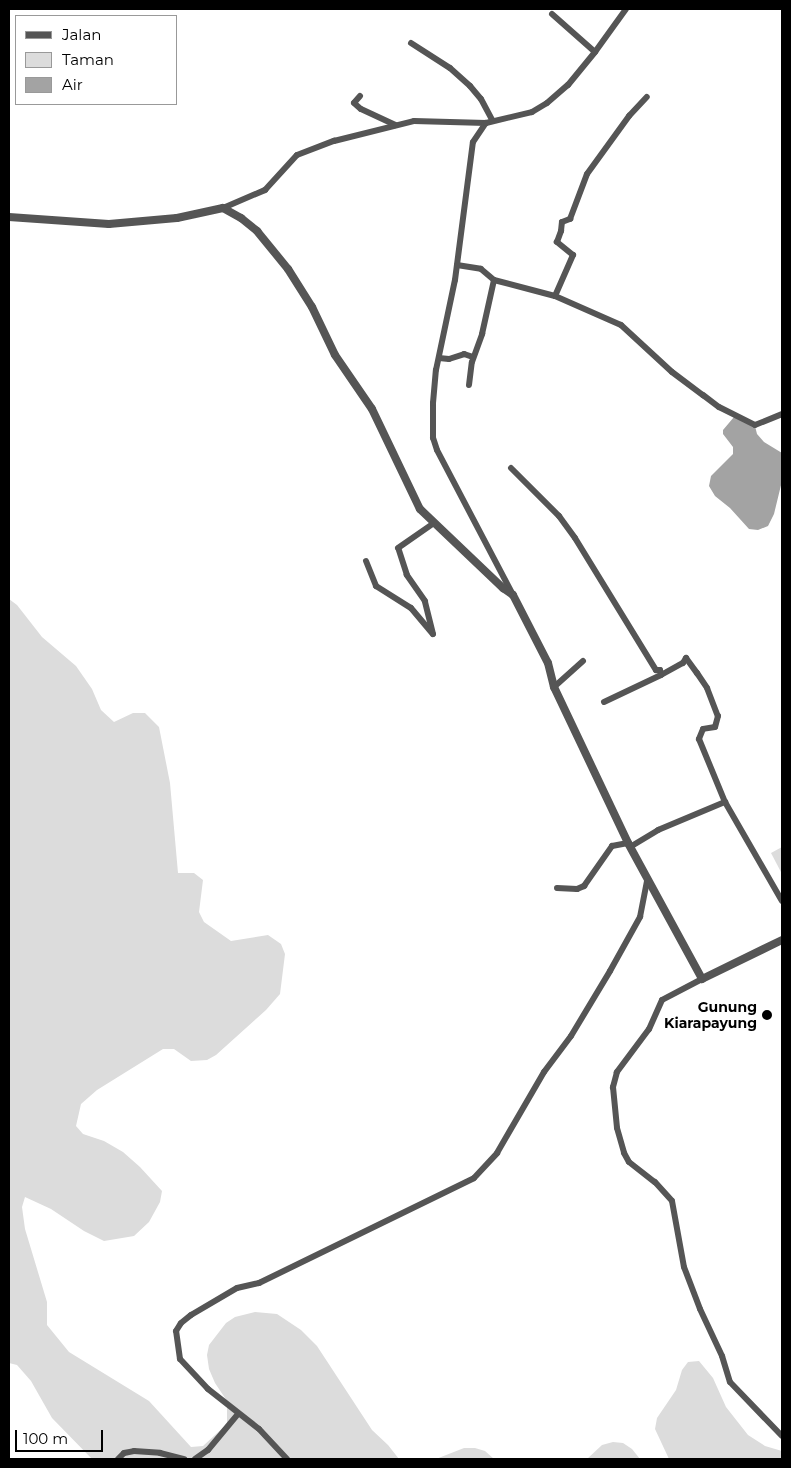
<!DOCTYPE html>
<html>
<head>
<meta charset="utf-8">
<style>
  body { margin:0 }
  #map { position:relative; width:791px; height:1468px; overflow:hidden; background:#fff; font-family:Montserrat,sans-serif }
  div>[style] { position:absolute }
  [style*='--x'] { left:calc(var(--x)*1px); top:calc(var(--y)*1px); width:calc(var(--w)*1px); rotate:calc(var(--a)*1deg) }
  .green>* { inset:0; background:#dcdcdc }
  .water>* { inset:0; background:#a3a3a3 }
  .minor>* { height:6px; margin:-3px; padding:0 3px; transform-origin:3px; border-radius:3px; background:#555 }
  .tertiary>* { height:8px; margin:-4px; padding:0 4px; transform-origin:4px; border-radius:4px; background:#555 }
  .dots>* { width:14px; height:14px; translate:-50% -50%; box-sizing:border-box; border:2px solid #fff; border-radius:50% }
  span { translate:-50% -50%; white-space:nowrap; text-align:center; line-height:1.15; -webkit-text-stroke:4px #fff; paint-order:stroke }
  .poi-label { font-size:14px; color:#000; font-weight:700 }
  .right { translate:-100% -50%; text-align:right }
  .frame { position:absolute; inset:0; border:10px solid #000; pointer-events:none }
  .legend { position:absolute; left:15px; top:15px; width:162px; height:90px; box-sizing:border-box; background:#fff; border:1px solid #999; margin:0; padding:6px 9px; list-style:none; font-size:15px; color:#000 }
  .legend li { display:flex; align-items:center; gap:10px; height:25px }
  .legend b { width:25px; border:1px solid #999 }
  .scale { position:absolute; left:15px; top:1430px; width:88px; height:22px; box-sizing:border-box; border:2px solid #000; border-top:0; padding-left:6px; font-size:15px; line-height:18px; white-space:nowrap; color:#000; -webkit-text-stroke:4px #fff; paint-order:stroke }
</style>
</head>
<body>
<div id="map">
  <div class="green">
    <i style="clip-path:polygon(9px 599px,17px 605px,42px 637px,76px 666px,92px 689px,101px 710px,114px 722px,133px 713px,145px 713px,159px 727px,170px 783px,178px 873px,194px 873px,203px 880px,199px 912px,204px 922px,231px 941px,268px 935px,281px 944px,285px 954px,280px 994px,266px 1010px,216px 1055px,207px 1060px,191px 1061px,174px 1049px,163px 1049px,97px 1090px,81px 1104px,76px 1126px,83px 1134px,104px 1141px,123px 1152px,140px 1167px,162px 1191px,160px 1202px,149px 1222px,134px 1236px,104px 1241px,84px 1231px,51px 1209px,25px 1197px,22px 1207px,25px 1229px,47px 1302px,47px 1325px,69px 1352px,149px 1401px,191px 1447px,203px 1446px,227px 1424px,227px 1401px,215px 1383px,209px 1369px,207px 1355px,209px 1345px,226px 1323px,235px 1317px,255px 1312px,277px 1314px,301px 1330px,317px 1346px,372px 1430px,388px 1445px,399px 1459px,92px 1459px,52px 1418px,31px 1381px,17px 1365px,9px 1363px)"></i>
    <i style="clip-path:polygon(782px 847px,782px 874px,771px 853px)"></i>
    <i style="clip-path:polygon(699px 1361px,713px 1378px,726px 1407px,748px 1435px,765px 1446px,782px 1451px,782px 1459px,669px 1459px,655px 1429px,657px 1418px,676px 1390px,682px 1370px,688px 1362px)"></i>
    <i style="clip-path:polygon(613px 1442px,623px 1443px,632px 1449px,640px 1459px,587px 1459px,602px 1445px)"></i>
    <i style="clip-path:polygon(464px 1448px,475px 1448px,485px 1451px,494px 1459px,436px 1459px)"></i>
  </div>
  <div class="water">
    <i style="clip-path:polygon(734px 417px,755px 426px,757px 434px,764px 442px,782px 453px,782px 481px,774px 514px,768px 526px,758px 530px,749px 529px,730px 508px,715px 496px,709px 486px,711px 476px,733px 454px,733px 447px,723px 434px,723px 430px)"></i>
  </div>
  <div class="minor">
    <i style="--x:552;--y:14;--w:57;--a:41.5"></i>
    <i style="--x:411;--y:43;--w:46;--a:32.7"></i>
    <i style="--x:450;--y:68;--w:27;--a:42"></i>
    <i style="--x:470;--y:86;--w:17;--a:50"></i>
    <i style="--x:481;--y:99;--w:24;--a:62"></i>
    <i style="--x:360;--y:96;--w:9;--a:131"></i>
    <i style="--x:354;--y:103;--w:9;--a:41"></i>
    <i style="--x:361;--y:109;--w:38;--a:25"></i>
    <i style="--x:223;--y:208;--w:46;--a:-23.2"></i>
    <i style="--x:265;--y:190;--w:47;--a:-47.6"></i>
    <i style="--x:297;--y:155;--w:40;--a:-21"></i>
    <i style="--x:334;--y:141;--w:82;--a:-14"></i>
    <i style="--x:414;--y:121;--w:72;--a:1.6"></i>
    <i style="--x:457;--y:265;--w:24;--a:9"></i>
    <i style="--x:481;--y:269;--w:17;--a:40"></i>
    <i style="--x:494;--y:280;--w:63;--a:14.7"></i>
    <i style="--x:555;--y:296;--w:72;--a:23.7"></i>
    <i style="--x:621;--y:325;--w:69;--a:42.7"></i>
    <i style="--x:672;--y:372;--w:39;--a:37"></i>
    <i style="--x:703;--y:395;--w:20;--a:37"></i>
    <i style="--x:719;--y:407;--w:40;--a:26.6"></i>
    <i style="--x:755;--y:425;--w:29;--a:-22"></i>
    <i style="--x:555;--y:296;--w:45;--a:-66.3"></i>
    <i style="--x:573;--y:255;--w:21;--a:-141"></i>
    <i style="--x:557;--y:242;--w:12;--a:-70"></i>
    <i style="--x:561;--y:231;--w:9;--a:-84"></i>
    <i style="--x:562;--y:222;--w:9;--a:-21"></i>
    <i style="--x:570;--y:219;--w:48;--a:-69.3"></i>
    <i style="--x:587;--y:174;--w:72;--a:-54.1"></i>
    <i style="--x:629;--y:116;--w:26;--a:-47"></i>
    <i style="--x:439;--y:358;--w:10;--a:6"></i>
    <i style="--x:449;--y:359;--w:16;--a:-18"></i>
    <i style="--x:464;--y:354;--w:9;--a:18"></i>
    <i style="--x:469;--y:385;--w:23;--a:-83"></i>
    <i style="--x:472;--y:362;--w:30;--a:-70"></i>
    <i style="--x:482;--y:334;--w:55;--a:-77.5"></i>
    <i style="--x:511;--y:468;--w:68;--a:45"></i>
    <i style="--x:559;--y:516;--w:27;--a:54"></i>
    <i style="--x:575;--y:538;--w:155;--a:58.5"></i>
    <i style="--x:656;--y:670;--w:4;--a:0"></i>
    <i style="--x:660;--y:670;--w:5;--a:79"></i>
    <i style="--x:661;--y:675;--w:25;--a:-29"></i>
    <i style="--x:683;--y:663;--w:6;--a:-59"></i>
    <i style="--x:686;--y:658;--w:19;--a:54"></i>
    <i style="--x:697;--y:673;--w:18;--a:56"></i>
    <i style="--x:707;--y:688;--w:30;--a:69"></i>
    <i style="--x:718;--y:716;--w:11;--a:105"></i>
    <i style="--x:715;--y:727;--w:12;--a:171"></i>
    <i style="--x:703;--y:729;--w:11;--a:112"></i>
    <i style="--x:699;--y:739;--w:68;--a:67.6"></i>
    <i style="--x:725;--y:802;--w:114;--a:60.1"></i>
    <i style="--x:366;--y:561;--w:27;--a:68"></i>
    <i style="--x:376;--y:586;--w:41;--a:32.2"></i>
    <i style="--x:411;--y:608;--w:34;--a:50"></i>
    <i style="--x:433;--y:634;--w:34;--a:-104"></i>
    <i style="--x:425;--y:601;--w:32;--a:-125"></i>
    <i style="--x:407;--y:575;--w:28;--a:-108"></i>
    <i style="--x:398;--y:548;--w:44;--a:-34.8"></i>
    <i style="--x:512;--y:593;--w:161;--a:-117.7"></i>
    <i style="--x:437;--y:450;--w:13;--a:-108"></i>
    <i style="--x:433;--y:438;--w:35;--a:-90"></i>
    <i style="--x:433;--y:403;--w:33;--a:-85"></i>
    <i style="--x:436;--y:370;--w:92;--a:-78.1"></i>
    <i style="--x:455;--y:280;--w:139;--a:-82.6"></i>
    <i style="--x:473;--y:142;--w:23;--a:-56"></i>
    <i style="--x:486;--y:123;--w:47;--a:-13.4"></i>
    <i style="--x:532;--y:112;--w:17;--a:-31"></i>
    <i style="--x:547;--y:103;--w:28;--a:-41"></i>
    <i style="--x:568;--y:85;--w:43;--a:-50.7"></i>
    <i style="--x:595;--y:52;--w:53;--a:-54.2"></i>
    <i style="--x:554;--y:687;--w:39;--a:-42"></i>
    <i style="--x:604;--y:702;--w:63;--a:-25.3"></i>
    <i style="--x:630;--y:847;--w:33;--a:-31"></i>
    <i style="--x:658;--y:830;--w:73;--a:-22.7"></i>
    <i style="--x:557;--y:888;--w:20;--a:3"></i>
    <i style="--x:577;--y:889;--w:8;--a:-23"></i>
    <i style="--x:584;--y:886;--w:49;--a:-55"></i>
    <i style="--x:612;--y:846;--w:16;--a:-11"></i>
    <i style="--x:702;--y:979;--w:45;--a:152.3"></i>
    <i style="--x:662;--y:1000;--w:32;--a:114"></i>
    <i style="--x:649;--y:1029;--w:54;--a:126.7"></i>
    <i style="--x:617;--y:1072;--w:16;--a:105"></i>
    <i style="--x:613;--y:1087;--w:41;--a:84.4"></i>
    <i style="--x:617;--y:1128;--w:26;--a:74"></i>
    <i style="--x:624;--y:1153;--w:10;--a:61"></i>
    <i style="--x:629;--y:1162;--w:33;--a:38"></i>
    <i style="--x:655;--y:1182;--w:25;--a:48"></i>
    <i style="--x:672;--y:1201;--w:67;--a:79.7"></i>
    <i style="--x:684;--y:1267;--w:45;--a:69.1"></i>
    <i style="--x:700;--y:1309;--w:52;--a:64.9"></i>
    <i style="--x:722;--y:1356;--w:27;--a:73"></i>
    <i style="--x:730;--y:1382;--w:75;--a:46.1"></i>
    <i style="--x:118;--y:1459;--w:8;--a:-45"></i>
    <i style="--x:124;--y:1453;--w:10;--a:-11"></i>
    <i style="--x:134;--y:1451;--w:26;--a:4"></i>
    <i style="--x:160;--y:1453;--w:25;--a:14"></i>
    <i style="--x:195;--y:1459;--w:16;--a:-35"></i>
    <i style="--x:208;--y:1450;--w:47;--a:-50.2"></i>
    <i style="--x:287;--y:1459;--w:41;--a:-133"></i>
    <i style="--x:259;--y:1429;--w:65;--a:-141.9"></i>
    <i style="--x:208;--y:1389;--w:41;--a:-133"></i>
    <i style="--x:180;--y:1359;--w:28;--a:-98"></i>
    <i style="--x:176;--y:1331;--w:9;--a:-58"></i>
    <i style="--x:181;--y:1323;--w:13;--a:-39"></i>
    <i style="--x:191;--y:1315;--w:53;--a:-30.4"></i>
    <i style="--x:237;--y:1288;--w:23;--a:-13"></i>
    <i style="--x:259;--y:1283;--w:239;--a:-26"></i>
    <i style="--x:474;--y:1178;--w:34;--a:-47"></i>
    <i style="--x:497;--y:1153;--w:94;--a:-59.9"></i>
    <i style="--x:544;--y:1072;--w:45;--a:-53.1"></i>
    <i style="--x:571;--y:1036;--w:76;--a:-59"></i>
    <i style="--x:610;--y:971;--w:62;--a:-60.9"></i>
    <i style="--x:640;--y:917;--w:38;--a:-79"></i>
  </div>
  <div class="tertiary">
    <i style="--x:9;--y:217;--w:100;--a:4"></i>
    <i style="--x:109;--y:224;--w:68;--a:-5"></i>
    <i style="--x:177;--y:218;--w:47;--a:-12.3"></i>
    <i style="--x:223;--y:208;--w:21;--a:29"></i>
    <i style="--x:241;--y:218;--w:21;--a:39"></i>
    <i style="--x:257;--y:231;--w:49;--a:50.8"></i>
    <i style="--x:288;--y:269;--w:45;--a:57.7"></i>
    <i style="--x:312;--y:307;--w:53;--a:64.4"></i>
    <i style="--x:335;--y:355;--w:65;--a:55.6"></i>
    <i style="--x:372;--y:409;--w:111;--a:64.4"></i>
    <i style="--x:420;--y:509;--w:115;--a:43.6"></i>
    <i style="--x:503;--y:588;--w:12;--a:35"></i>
    <i style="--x:513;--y:595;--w:76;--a:62.8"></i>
    <i style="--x:548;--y:663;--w:25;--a:76"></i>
    <i style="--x:554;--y:687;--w:173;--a:64.6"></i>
    <i style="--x:628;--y:843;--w:155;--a:61.4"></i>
    <i style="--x:702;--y:979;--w:89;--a:-26"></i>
  </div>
  <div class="dots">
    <i style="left:767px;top:1015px;background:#000"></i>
  </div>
  <div class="poi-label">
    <span class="right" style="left:757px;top:1015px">Gunung<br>Kiarapayung</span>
  </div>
  <div class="frame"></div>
  <ul class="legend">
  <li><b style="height:6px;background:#555"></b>Jalan</li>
  <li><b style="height:14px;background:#dcdcdc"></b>Taman</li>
  <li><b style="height:14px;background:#a3a3a3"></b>Air</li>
  </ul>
  <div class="scale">100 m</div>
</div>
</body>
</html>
